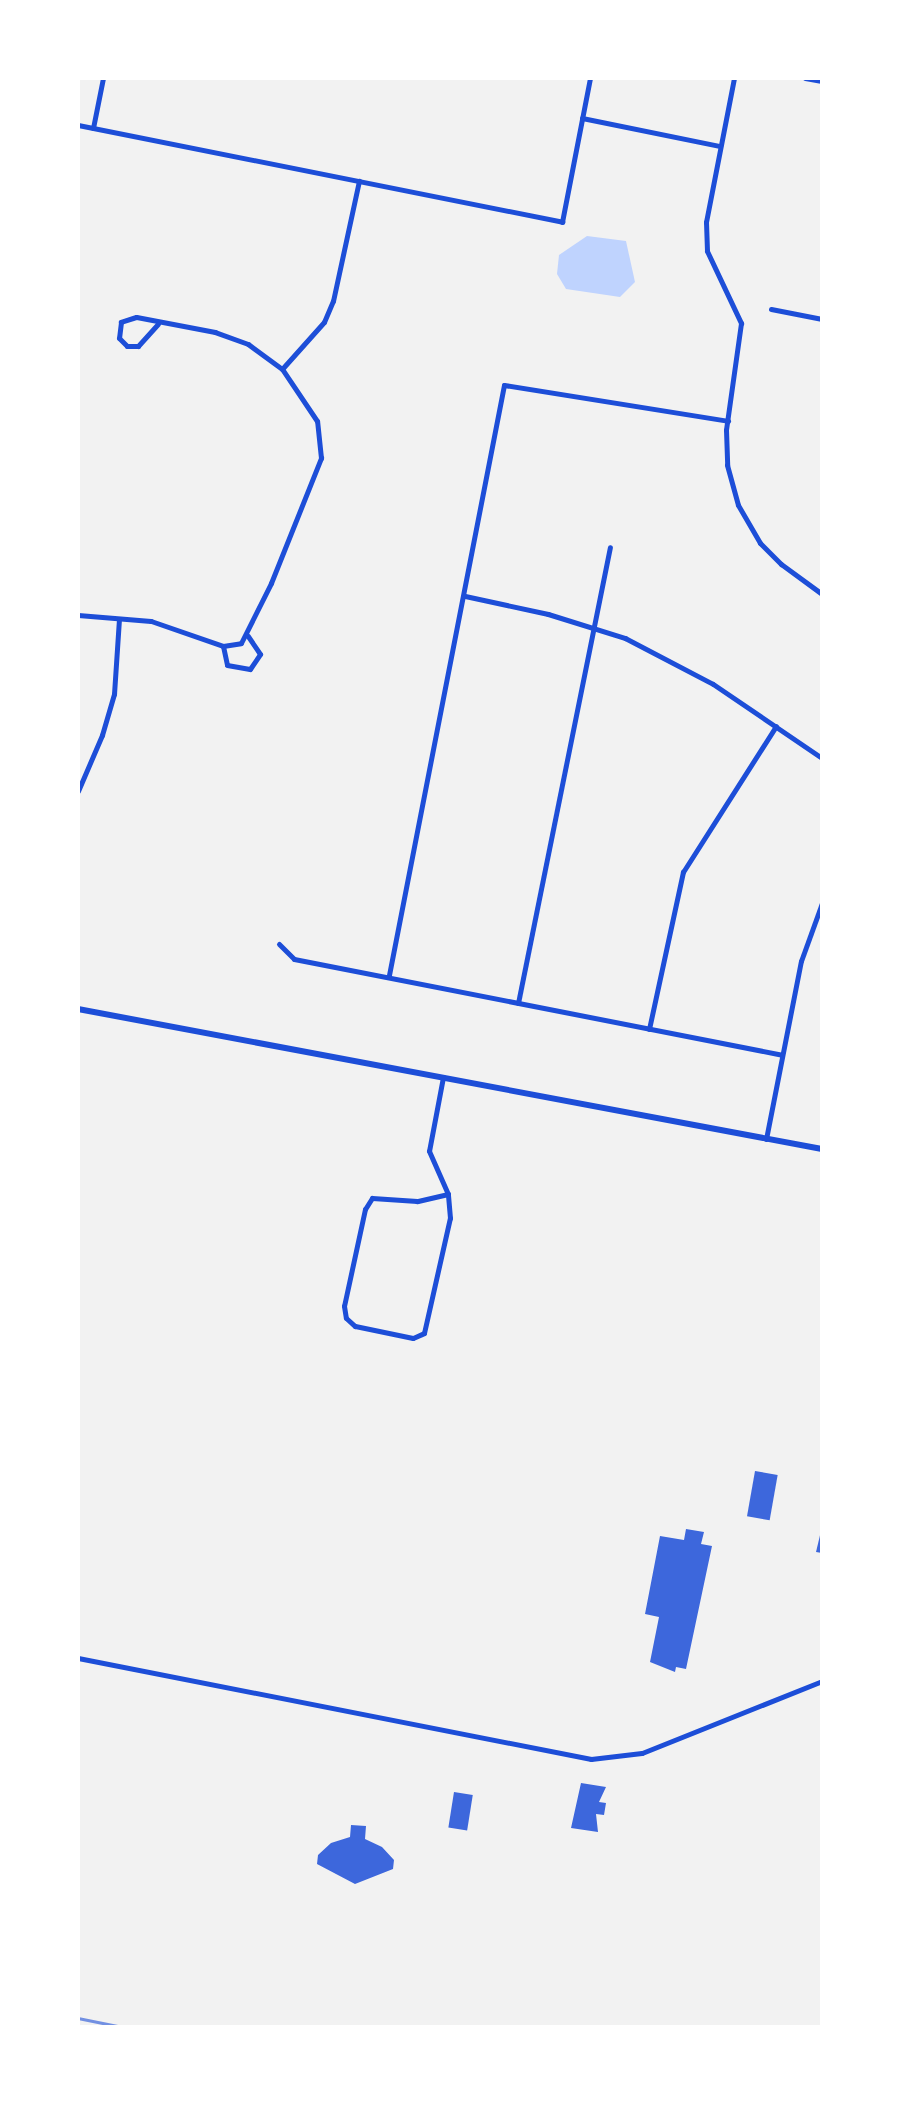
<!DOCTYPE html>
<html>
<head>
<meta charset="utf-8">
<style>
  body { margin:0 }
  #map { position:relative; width:900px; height:2105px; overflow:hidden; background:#f2f2f2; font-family:Quicksand,sans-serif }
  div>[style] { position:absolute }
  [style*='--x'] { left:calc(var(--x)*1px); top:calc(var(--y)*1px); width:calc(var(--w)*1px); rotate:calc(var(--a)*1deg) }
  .water>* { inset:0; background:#bfd3fe }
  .building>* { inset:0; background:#3d67dc; transform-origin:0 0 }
  .minor>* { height:5px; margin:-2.5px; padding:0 2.5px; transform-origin:2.5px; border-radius:2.5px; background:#1d4ed8 }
  .tertiary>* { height:6px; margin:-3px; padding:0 3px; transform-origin:3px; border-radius:3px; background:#1d4ed8 }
  .rail>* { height:2.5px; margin:-1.25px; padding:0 1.25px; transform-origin:1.25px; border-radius:1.25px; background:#7290e2 }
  span { translate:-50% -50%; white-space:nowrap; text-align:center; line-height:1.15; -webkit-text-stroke:9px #fff; paint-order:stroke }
  .frame { position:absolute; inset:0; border:80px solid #fff; pointer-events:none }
</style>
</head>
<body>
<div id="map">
  <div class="water">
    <i style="clip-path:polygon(587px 236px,626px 241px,635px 282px,620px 297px,566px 289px,557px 274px,559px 255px)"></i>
  </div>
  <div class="building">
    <i style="left:755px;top:1471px;width:23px;height:46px;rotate:10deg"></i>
    <i style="clip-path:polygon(822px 1527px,822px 1553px,816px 1552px)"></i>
    <i style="clip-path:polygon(686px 1529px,704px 1532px,701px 1544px,712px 1546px,686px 1669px,676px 1667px,675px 1672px,650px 1662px,659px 1617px,645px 1614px,660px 1536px,684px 1540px)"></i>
    <i style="clip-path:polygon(581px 1783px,606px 1787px,599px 1802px,606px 1803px,604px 1815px,596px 1814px,598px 1832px,571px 1828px)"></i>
    <i style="left:454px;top:1792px;width:19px;height:36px;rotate:9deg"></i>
    <i style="clip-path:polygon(351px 1825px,366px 1826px,365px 1839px,382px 1847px,394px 1860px,393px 1869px,355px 1884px,317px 1864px,318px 1855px,331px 1843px,350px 1837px)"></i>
  </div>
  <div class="minor">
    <i style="--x:734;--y:78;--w:147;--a:101"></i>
    <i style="--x:706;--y:222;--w:29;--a:88"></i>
    <i style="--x:707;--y:251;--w:80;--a:64.7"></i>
    <i style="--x:741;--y:323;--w:108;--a:98"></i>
    <i style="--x:726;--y:430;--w:35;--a:88"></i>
    <i style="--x:727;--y:465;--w:41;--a:74.6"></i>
    <i style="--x:738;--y:505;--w:44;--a:59.9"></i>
    <i style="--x:760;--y:543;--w:30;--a:45"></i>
    <i style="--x:781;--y:564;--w:51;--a:36.2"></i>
    <i style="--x:805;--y:78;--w:17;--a:10"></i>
    <i style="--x:582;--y:118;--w:141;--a:11.5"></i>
    <i style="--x:78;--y:125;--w:494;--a:11.3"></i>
    <i style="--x:562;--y:222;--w:147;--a:-79"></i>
    <i style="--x:93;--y:128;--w:51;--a:-78.7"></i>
    <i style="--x:771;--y:309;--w:52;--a:11.1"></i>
    <i style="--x:282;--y:369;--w:63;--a:-48.2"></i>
    <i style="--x:324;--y:322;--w:23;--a:-67"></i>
    <i style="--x:333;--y:301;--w:123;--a:-77.8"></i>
    <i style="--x:465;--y:596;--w:85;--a:12.2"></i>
    <i style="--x:548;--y:614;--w:81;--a:17.3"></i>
    <i style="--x:625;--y:638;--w:99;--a:27.6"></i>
    <i style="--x:713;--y:684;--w:132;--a:34.2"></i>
    <i style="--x:78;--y:615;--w:73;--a:4.7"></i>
    <i style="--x:151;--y:621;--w:76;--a:19.1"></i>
    <i style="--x:223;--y:646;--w:18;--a:-9"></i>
    <i style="--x:241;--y:643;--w:67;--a:-63.4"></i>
    <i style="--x:271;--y:583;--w:135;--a:-68.2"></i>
    <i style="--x:321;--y:458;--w:37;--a:-96"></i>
    <i style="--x:317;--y:421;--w:63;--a:-123.9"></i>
    <i style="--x:282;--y:369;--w:42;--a:-143.7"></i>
    <i style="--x:248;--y:344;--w:35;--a:-160"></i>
    <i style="--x:215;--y:332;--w:80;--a:-169.2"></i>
    <i style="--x:136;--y:317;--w:16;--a:162"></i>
    <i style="--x:121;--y:322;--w:16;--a:97"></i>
    <i style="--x:119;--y:338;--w:11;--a:45"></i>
    <i style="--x:127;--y:346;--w:11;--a:0"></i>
    <i style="--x:138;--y:346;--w:30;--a:-48"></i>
    <i style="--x:223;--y:646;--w:19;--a:78"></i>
    <i style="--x:227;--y:665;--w:23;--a:10"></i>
    <i style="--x:250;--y:669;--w:18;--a:-56"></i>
    <i style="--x:260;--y:654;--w:22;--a:-124"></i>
    <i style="--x:78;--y:791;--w:61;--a:-66.8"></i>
    <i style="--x:102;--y:735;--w:43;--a:-73.7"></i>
    <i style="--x:114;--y:694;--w:75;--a:-86.2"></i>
    <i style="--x:279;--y:944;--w:21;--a:45"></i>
    <i style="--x:294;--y:959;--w:497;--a:11.1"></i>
    <i style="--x:389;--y:975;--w:601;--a:-78.97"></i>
    <i style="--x:504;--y:385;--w:227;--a:9.1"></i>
    <i style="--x:518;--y:1003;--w:465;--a:-78.6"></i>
    <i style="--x:649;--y:1029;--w:161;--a:-77.8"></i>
    <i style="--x:683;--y:872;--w:173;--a:-57.5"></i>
    <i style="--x:443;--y:1077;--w:75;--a:100.7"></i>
    <i style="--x:429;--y:1151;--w:47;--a:66.2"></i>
    <i style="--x:448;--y:1194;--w:32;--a:167"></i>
    <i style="--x:417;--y:1201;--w:45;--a:-176.2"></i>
    <i style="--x:372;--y:1198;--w:13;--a:122"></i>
    <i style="--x:365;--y:1209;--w:99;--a:102.2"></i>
    <i style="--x:344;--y:1306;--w:12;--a:81"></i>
    <i style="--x:346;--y:1318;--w:12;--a:42"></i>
    <i style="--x:355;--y:1326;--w:59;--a:11.7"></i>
    <i style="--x:413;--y:1338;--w:12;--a:-24"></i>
    <i style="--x:424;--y:1333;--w:118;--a:-77.3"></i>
    <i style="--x:450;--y:1218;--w:24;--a:-95"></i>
    <i style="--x:766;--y:1139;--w:181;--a:-78.9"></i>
    <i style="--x:801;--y:961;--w:62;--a:-70.1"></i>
    <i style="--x:78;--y:1658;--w:523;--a:11.14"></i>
    <i style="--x:591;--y:1759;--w:51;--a:-6.7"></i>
    <i style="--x:642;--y:1753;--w:194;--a:-21.8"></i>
  </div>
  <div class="tertiary">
    <i style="--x:78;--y:1009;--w:757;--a:10.66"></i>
  </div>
  <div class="rail">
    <i style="--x:78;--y:2018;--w:50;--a:11.5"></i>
  </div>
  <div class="frame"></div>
</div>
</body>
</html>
